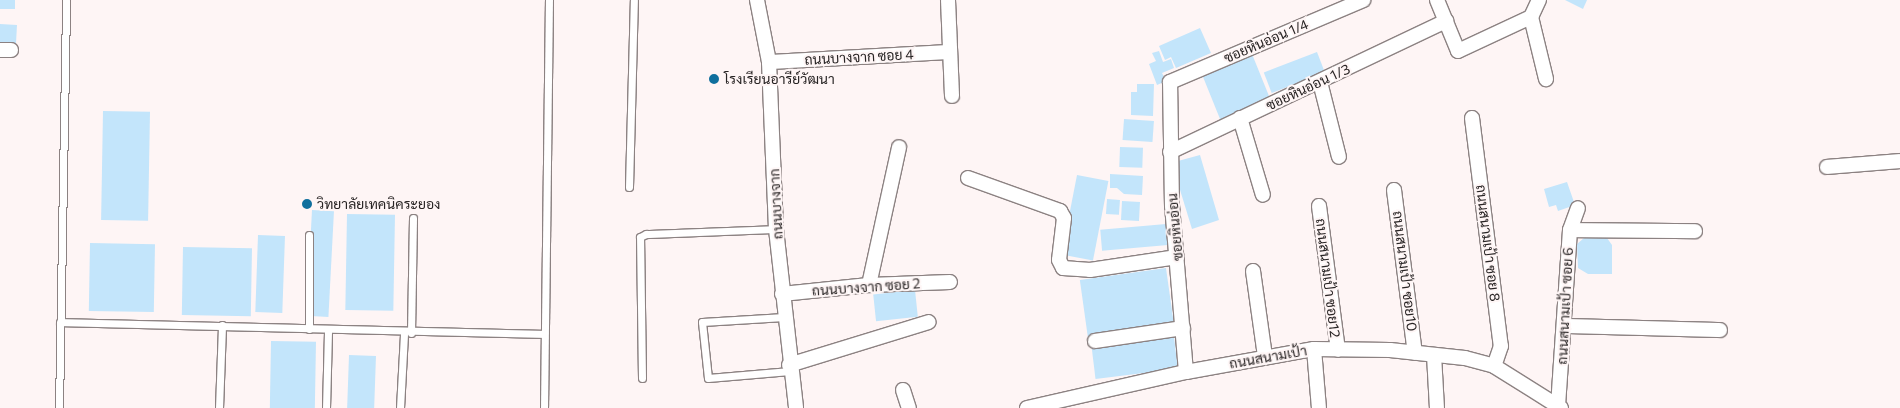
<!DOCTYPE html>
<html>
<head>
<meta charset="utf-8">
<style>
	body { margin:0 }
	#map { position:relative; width:1900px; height:408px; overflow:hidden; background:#fef5f5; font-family:Commissioner,Sarabun,sans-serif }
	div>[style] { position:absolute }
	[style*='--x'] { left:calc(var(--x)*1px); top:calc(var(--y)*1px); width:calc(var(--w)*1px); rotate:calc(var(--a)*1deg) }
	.building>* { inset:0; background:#c3e5fb; transform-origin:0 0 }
	.roads { filter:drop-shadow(1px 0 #8c8282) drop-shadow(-1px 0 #8c8282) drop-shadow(0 1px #8c8282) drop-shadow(0 -1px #8c8282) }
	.service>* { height:7px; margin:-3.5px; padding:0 3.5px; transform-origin:3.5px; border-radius:3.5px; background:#fff }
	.minor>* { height:14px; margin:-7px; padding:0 7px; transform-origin:7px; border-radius:7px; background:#fff }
	.dots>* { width:14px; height:14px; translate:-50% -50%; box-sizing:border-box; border:2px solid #fef5f5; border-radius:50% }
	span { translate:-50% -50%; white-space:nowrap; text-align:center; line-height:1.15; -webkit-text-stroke:4px #fef5f5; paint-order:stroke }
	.street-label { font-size:14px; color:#282424 }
	.poi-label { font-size:14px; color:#282424 }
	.left { translate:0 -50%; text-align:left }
</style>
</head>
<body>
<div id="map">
	<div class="building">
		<div style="left:0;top:0;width:15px;height:9px"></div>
		<div style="clip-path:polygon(1565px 0,1587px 0,1583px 9px)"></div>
		<div style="left:0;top:24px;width:17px;height:20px;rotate:3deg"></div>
		<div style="clip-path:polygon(1200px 28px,1211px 53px,1176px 68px,1171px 57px,1165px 60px,1159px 46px)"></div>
		<div style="clip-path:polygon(1159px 51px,1163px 62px,1171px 59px,1174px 68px,1162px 73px,1166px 81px,1157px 85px,1149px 64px,1156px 61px,1152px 53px)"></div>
		<div style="left:1317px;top:52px;width:22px;height:57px;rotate:69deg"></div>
		<div style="left:1252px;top:54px;width:50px;height:54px;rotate:68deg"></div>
		<div style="clip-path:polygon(1137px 84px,1154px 84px,1153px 116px,1131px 115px,1131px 92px,1137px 92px)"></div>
		<div style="left:103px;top:111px;width:47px;height:109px;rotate:1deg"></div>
		<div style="left:1124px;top:119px;width:30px;height:21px;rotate:4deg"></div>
		<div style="left:1120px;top:147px;width:23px;height:20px;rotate:2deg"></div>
		<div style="clip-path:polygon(1200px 155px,1219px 220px,1192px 229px,1173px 167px,1178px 161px)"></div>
		<div style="clip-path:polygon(1110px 174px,1143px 176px,1142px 195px,1124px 194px,1117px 188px,1110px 188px)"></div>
		<div style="left:1077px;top:175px;width:32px;height:81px;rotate:11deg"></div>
		<div style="clip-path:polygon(1567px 182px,1575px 205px,1558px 211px,1556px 205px,1549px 207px,1544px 189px)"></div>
		<div style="left:1107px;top:199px;width:13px;height:15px;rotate:4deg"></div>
		<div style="left:1122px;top:201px;width:18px;height:19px;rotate:3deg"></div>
		<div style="left:312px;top:210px;width:22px;height:106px;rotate:3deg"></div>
		<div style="left:347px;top:214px;width:48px;height:96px;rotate:1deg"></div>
		<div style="left:1166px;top:224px;width:21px;height:66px;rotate:85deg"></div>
		<div style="left:258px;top:235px;width:27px;height:77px;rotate:2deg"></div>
		<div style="clip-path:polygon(1584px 238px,1607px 238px,1612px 245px,1612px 274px,1588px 274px,1578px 268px,1577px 244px)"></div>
		<div style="left:90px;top:243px;width:65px;height:68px;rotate:1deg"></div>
		<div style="left:183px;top:247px;width:69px;height:68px;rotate:1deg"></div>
		<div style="left:1166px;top:268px;width:57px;height:87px;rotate:82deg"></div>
		<div style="left:915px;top:290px;width:27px;height:42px;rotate:84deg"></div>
		<div style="left:1174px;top:337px;width:32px;height:83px;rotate:83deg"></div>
		<div style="left:271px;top:341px;width:45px;height:67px;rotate:1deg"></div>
		<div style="left:349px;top:355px;width:27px;height:53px;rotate:2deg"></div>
	</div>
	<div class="roads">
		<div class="service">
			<div style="--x:629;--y:187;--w:187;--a:-88.5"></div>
			<div style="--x:784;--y:317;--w:82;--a:176.5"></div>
			<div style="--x:702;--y:322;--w:56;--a:83.9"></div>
			<div style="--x:708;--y:378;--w:82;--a:-4.9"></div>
			<div style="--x:60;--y:322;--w:483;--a:1.4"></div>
			<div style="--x:309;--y:329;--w:94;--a:-90"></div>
			<div style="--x:411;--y:333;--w:115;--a:-89"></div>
			<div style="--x:642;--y:378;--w:141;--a:-90.8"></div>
			<div style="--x:640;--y:237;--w:7;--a:-27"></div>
			<div style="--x:646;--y:234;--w:130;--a:-2.2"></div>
			<div style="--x:59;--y:408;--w:408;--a:-89"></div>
			<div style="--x:219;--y:408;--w:83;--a:-87.9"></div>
			<div style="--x:326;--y:408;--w:78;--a:-88.5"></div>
			<div style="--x:400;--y:408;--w:75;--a:-86.9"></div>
			<div style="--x:544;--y:408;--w:408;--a:-89.3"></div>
		</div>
		<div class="minor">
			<div style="--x:757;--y:0;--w:63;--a:79"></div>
			<div style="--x:769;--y:62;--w:167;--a:87.6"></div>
			<div style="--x:776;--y:229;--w:180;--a:83.6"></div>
			<div style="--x:948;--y:0;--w:96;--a:87.6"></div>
			<div style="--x:1437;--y:0;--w:55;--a:67.6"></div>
			<div style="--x:1458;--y:51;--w:81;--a:-25"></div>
			<div style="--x:1531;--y:17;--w:19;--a:-65"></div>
			<div style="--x:1531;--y:17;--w:64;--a:76.4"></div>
			<div style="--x:0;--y:50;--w:11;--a:0"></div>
			<div style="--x:769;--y:62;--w:181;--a:-3.2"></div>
			<div style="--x:1320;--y:82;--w:77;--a:75.8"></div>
			<div style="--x:1240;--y:118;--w:80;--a:73.4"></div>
			<div style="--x:1472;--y:118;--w:230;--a:82.8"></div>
			<div style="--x:1501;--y:346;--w:21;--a:109"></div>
			<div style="--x:1170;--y:152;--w:306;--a:-25.4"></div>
			<div style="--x:1827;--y:167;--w:73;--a:-4.7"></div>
			<div style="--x:968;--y:178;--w:98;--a:19.7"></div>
			<div style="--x:1060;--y:211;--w:8;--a:60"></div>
			<div style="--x:1064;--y:218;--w:42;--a:96.8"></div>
			<div style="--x:1059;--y:260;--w:9;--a:63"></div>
			<div style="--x:1063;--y:268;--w:27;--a:4"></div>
			<div style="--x:1090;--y:270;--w:88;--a:-8.5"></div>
			<div style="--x:1394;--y:190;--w:164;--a:82.7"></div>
			<div style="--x:1319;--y:206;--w:145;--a:82.5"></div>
			<div style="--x:1570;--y:230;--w:125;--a:0.5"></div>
			<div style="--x:1253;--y:271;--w:86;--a:82"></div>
			<div style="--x:869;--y:285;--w:141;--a:-77.7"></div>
			<div style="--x:782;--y:294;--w:87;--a:-5.9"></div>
			<div style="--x:869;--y:285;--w:81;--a:-2.1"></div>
			<div style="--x:1565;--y:326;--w:155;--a:1.5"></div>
			<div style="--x:1095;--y:341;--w:89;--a:-8.4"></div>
			<div style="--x:1314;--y:349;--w:59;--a:85.2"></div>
			<div style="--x:1434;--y:355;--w:53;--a:86.8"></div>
			<div style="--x:789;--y:365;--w:146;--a:-17.1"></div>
			<div style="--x:1186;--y:372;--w:167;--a:-94.8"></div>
			<div style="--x:1172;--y:206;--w:124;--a:-90.9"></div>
			<div style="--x:1170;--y:82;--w:210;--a:-23"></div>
			<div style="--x:903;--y:390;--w:19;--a:72"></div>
			<div style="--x:1558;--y:406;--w:176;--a:-86.1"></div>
			<div style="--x:1570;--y:230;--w:23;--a:-70"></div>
			<div style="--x:1027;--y:408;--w:163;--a:-12.8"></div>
			<div style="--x:1186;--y:372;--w:130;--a:-10.2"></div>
			<div style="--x:1314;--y:349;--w:76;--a:0.8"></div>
			<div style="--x:1390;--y:350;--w:75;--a:6.1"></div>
			<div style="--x:1465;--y:358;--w:30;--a:15"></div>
			<div style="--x:1494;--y:366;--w:79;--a:32.1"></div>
		</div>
	</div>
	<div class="dots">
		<div style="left:714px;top:79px;background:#0f6f9d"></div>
		<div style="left:307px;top:204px;background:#0f6f9d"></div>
	</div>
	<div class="street-label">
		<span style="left:1266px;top:41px;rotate:-23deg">ซอยหินอ่อน 1/4</span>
		<span style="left:859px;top:57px;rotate:-3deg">ถนนบางจาก ซอย 4</span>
		<span style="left:1308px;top:87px;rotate:-25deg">ซอยหินอ่อน 1/3</span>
		<span style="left:776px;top:204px;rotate:-93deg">ถนนบางจาก</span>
		<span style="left:1175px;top:227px;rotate:-95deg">ซอยหินอ่อน</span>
		<span style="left:1488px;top:243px;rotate:83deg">ถนนสนามเป้า ซอย 8</span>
		<span style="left:1405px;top:271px;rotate:83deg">ถนนสนามเป้า ซอย10</span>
		<span style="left:1328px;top:278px;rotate:83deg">ถนนสนามเป้า ซอย12</span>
		<span style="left:866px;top:287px;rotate:-4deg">ถนนบางจาก ซอย 2</span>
		<span style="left:1565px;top:306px;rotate:-87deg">ถนนสนามเป้า ซอย 6</span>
		<span style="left:1268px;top:357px;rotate:-10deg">ถนนสนามเป้า</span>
	</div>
	<div class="poi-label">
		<span class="left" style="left:724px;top:79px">โรงเรียนอารีย์วัฒนา</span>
		<span class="left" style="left:317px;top:204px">วิทยาลัยเทคนิคระยอง</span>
	</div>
</div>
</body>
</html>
